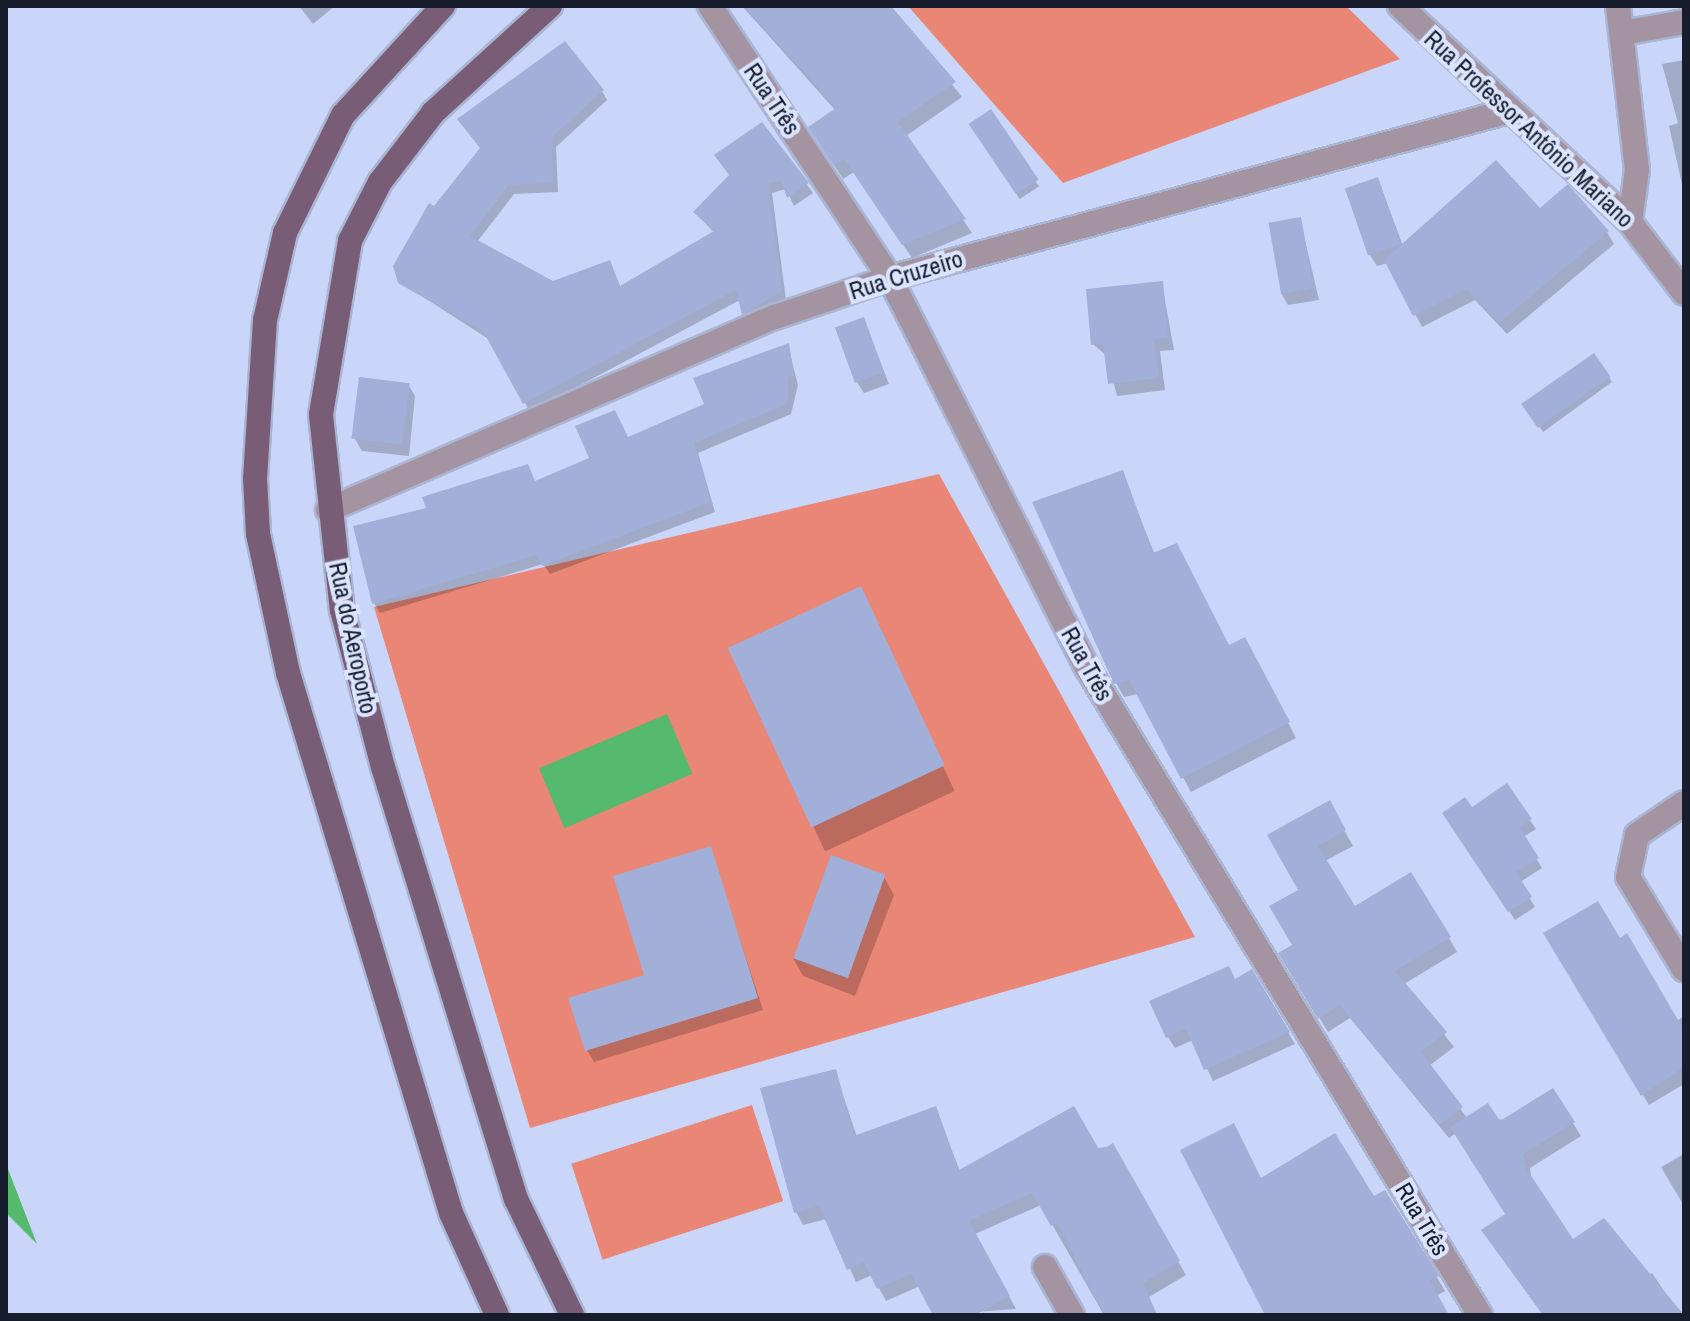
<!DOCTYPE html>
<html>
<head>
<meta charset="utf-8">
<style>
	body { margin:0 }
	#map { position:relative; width:1690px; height:1321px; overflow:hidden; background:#cad6f9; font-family:"Archivo Narrow",sans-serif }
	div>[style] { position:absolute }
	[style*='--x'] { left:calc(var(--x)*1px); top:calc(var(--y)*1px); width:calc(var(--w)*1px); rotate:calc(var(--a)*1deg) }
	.green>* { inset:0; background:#ea8676; transform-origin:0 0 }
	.water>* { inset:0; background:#55b96e; transform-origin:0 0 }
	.shadow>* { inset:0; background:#0003; transform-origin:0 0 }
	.building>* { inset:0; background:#a1afd9; transform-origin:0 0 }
	.roads { filter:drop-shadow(2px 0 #aab5d4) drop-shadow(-2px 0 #aab5d4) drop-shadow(0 2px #aab5d4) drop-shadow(0 -2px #aab5d4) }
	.minor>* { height:24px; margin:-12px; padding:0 12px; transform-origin:12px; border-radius:12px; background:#a494a2 }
	.major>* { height:24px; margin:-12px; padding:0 12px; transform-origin:12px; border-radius:12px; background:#795c76 }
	span { translate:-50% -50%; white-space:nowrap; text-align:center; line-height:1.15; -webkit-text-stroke:8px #dae4fe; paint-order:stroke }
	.street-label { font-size:24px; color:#171d2c }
	.frame { position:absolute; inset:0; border:8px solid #171d2c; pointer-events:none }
</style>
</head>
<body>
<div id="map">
	<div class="green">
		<div style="clip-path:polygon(908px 6px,1346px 6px,1400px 59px,1063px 183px)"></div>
		<div style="clip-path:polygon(939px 474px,1195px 937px,530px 1128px,374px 607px)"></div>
		<div style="left:752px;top:1105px;width:101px;height:190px;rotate:72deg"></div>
	</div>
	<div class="water">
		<div style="left:667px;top:714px;width:65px;height:139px;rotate:67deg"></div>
		<div style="clip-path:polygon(6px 1164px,37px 1244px,6px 1213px)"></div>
	</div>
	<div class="shadow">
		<div style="clip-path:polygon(299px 6px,335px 6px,313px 24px)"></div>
		<div style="clip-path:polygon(742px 6px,888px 6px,962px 97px,906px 136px,972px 233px,912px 258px,854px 172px,843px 179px,819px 142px,836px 111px)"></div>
		<div style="clip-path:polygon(1684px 60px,1684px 193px,1669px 126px,1678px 123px,1662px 64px)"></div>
		<div style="clip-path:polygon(602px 91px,607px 100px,556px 147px,558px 192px,514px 194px,477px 242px,553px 283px,609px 262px,621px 288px,714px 233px,696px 212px,731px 176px,761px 124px,813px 193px,794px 206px,786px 189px,772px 193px,786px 300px,749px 323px,740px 300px,530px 412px,490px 340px,400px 282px,435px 209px)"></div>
		<div style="left:990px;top:111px;width:90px;height:23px;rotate:57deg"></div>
		<div style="clip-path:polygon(1378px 179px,1403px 246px,1540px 211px,1607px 232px,1614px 244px,1507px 334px,1475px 300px,1422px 327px,1388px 263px,1377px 266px,1370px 255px)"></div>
		<div style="clip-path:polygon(1300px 219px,1319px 300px,1288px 305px,1281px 293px)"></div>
		<div style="clip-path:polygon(1162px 284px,1174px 350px,1160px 351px,1165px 390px,1117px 396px,1107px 356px,1093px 344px)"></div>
		<div style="clip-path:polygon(863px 319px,889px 384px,864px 393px,857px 382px)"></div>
		<div style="clip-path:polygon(788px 346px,798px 385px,791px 414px,698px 453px,715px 512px,550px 574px,543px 564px,380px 613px,374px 603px,536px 483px,707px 405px)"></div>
		<div style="clip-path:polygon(1609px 377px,1612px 382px,1543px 432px,1528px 410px)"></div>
		<div style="clip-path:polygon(408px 384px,415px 396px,409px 456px,362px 451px,355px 439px)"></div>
		<div style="clip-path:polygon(1122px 473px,1155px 555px,1229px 647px,1252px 654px,1296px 738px,1191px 792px,1138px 694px,1124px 697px,1116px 683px)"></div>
		<div style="left:860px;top:588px;width:224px;height:143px;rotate:65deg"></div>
		<div style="clip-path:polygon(1507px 786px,1536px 829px,1523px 837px,1542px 868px,1520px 882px,1535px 907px,1515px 920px,1450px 822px)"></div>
		<div style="clip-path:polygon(1329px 803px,1353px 846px,1325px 861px,1354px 909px,1449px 938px,1457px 952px,1404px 984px,1454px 1047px,1429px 1066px,1467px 1118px,1573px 1123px,1581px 1136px,1530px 1168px,1532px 1181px,1572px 1242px,1644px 1279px,1652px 1273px,1680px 1315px,1543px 1315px,1492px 1244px,1507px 1215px,1456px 1133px,1449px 1138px,1350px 1018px,1328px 1032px,1281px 954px,1295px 945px,1300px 890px)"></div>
		<div style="clip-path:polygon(710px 848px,763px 1010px,594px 1062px,587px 1050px,646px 976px)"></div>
		<div style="clip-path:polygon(884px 877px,894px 895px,855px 996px,803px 976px,793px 958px)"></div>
		<div style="clip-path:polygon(1546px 933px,1619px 940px,1677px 1021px,1684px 1016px,1684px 1084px,1649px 1105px)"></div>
		<div style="clip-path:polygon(1252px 972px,1295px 1044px,1213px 1081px,1193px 1040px,1175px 1048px,1168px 1037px)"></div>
		<div style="clip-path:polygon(835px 1071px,857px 1137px,935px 1109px,960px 1171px,1112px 1146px,1186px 1275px,1149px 1297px,1157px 1315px,1104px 1315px,1041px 1205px,975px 1234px,1016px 1309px,936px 1315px,920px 1286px,886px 1301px,872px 1275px,856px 1282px,827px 1219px,803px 1225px,796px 1212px)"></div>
		<div style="clip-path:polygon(1684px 1154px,1684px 1206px,1661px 1167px)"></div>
		<div style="clip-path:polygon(1261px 1180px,1374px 1199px,1405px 1224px,1445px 1291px,1436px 1296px,1447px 1315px,1267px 1315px)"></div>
	</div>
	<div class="building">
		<div style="clip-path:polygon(744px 6px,891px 6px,956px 82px,898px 122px,966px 219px,902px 245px,844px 159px,834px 166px,808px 127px,836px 108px)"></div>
		<div style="clip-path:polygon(565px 41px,604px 90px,552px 137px,553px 183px,509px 185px,470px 236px,553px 281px,610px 260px,620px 286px,714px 231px,693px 212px,729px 175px,714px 155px,762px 122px,809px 183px,787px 198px,781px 181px,768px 184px,782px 291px,742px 315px,736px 290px,523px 404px,483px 331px,398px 283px,393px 266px,429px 203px,434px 206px,480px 148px,457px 119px)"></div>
		<div style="left:991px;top:109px;width:85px;height:27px;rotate:56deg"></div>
		<div style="clip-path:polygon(1496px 160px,1540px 208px,1568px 184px,1609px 231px,1499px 323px,1467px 289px,1413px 316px,1384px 260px)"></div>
		<div style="left:1378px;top:177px;width:71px;height:35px;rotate:71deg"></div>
		<div style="left:1301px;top:217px;width:72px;height:33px;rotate:80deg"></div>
		<div style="clip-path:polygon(1163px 281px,1168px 338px,1154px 339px,1159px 378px,1108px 384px,1103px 344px,1091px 345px,1086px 289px)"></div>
		<div style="left:864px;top:317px;width:59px;height:31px;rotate:70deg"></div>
		<div style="clip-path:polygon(789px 343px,794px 376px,788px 377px,787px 404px,694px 443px,711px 502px,542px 566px,537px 555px,372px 604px,353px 526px,426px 508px,422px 497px,528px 464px,535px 481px,589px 458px,575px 426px,615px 410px,628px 437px,704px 404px,693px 378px)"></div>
		<div style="left:1594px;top:353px;width:29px;height:89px;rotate:55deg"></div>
		<div style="left:359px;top:377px;width:51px;height:62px;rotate:7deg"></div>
		<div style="clip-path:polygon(1123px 470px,1153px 553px,1177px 543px,1229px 645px,1245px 637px,1290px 722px,1181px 779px,1129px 680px,1114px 684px,1032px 502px)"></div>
		<div style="left:861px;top:586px;width:198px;height:147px;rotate:65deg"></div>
		<div style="clip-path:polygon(1507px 783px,1532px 819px,1520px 828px,1539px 858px,1516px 872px,1532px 897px,1508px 912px,1442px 813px,1465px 797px,1472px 807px)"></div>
		<div style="clip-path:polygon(1330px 800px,1346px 830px,1318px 846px,1355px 906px,1411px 872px,1451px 937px,1395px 971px,1447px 1032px,1421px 1052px,1463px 1107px,1439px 1125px,1340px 1005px,1318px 1019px,1278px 953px,1292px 945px,1269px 906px,1298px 890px,1267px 835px)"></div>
		<div style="clip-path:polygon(711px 846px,758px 998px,585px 1051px,568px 998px,644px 975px,613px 876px)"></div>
		<div style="left:831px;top:855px;width:58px;height:110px;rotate:20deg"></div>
		<div style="clip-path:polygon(1598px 901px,1620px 938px,1627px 933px,1684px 1030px,1684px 1067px,1641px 1096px,1543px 933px)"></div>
		<div style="clip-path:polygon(1229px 966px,1235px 979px,1252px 969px,1290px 1032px,1204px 1070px,1186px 1029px,1166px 1038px,1149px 1001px)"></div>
		<div style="clip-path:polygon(836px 1069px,854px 1136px,936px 1106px,959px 1170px,1074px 1106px,1100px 1151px,1113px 1143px,1180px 1261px,1143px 1283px,1157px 1315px,1104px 1315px,1057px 1223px,1051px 1226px,1032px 1193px,969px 1221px,1010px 1296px,975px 1315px,933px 1315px,911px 1274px,877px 1289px,864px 1262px,847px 1270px,819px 1206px,794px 1213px,760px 1088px)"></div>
		<div style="clip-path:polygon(1553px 1088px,1575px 1122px,1523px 1154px,1526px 1168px,1573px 1239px,1604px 1218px,1684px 1315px,1543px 1315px,1481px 1230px,1505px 1214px,1450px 1127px,1488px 1103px,1500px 1121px)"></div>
		<div style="clip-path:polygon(1234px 1123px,1261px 1178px,1335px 1133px,1374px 1196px,1385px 1190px,1406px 1223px,1439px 1276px,1430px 1281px,1449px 1315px,1265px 1315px,1180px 1150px)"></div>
	</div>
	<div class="roads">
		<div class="minor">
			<div style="--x:710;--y:6;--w:326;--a:56.5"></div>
			<div style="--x:890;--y:278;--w:435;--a:63.2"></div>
			<div style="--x:1086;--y:666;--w:759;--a:58.74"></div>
			<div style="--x:1400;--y:6;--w:316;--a:43.2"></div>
			<div style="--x:1630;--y:222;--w:89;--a:52.7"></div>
			<div style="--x:1618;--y:6;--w:165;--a:83.4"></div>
			<div style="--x:1637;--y:170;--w:52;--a:97.7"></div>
			<div style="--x:1623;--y:33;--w:62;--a:-10.2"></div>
			<div style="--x:328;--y:510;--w:487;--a:-23.4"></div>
			<div style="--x:775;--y:317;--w:121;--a:-18.7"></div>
			<div style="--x:890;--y:278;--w:641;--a:-15.1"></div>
			<div style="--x:1684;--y:803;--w:57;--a:145.8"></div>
			<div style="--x:1637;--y:835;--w:43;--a:102.1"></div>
			<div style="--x:1628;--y:877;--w:108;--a:58.7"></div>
			<div style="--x:1045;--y:1267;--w:55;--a:60.6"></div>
		</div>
		<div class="major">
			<div style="--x:443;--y:6;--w:148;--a:132.5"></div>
			<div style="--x:343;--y:115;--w:131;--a:116.2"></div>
			<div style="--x:285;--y:233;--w:89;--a:102.9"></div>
			<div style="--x:265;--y:320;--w:158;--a:93.6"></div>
			<div style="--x:255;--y:478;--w:56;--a:86.9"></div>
			<div style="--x:258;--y:534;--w:142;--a:77.8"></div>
			<div style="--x:288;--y:673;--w:564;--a:73.2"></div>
			<div style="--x:451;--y:1213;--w:112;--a:65.7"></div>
			<div style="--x:550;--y:6;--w:159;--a:137.6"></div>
			<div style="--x:433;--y:113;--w:87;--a:127.5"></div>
			<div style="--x:380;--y:182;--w:66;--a:117"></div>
			<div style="--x:350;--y:241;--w:176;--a:99.5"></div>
			<div style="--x:321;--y:415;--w:196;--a:83.9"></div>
			<div style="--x:342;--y:610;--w:162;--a:75.4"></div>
			<div style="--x:383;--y:767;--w:452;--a:72.9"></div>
			<div style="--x:516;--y:1199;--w:129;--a:64.2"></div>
		</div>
	</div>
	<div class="street-label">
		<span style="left:772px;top:99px;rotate:56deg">Rua Três</span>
		<span style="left:1529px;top:129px;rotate:43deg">Rua Professor Antônio Mariano</span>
		<span style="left:906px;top:275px;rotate:-17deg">Rua Cruzeiro</span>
		<span style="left:353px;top:638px;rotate:78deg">Rua do Aeroporto</span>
		<span style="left:1087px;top:664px;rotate:61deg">Rua Três</span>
		<span style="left:1422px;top:1219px;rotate:59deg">Rua Três</span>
	</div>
	<div class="frame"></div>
</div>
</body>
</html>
